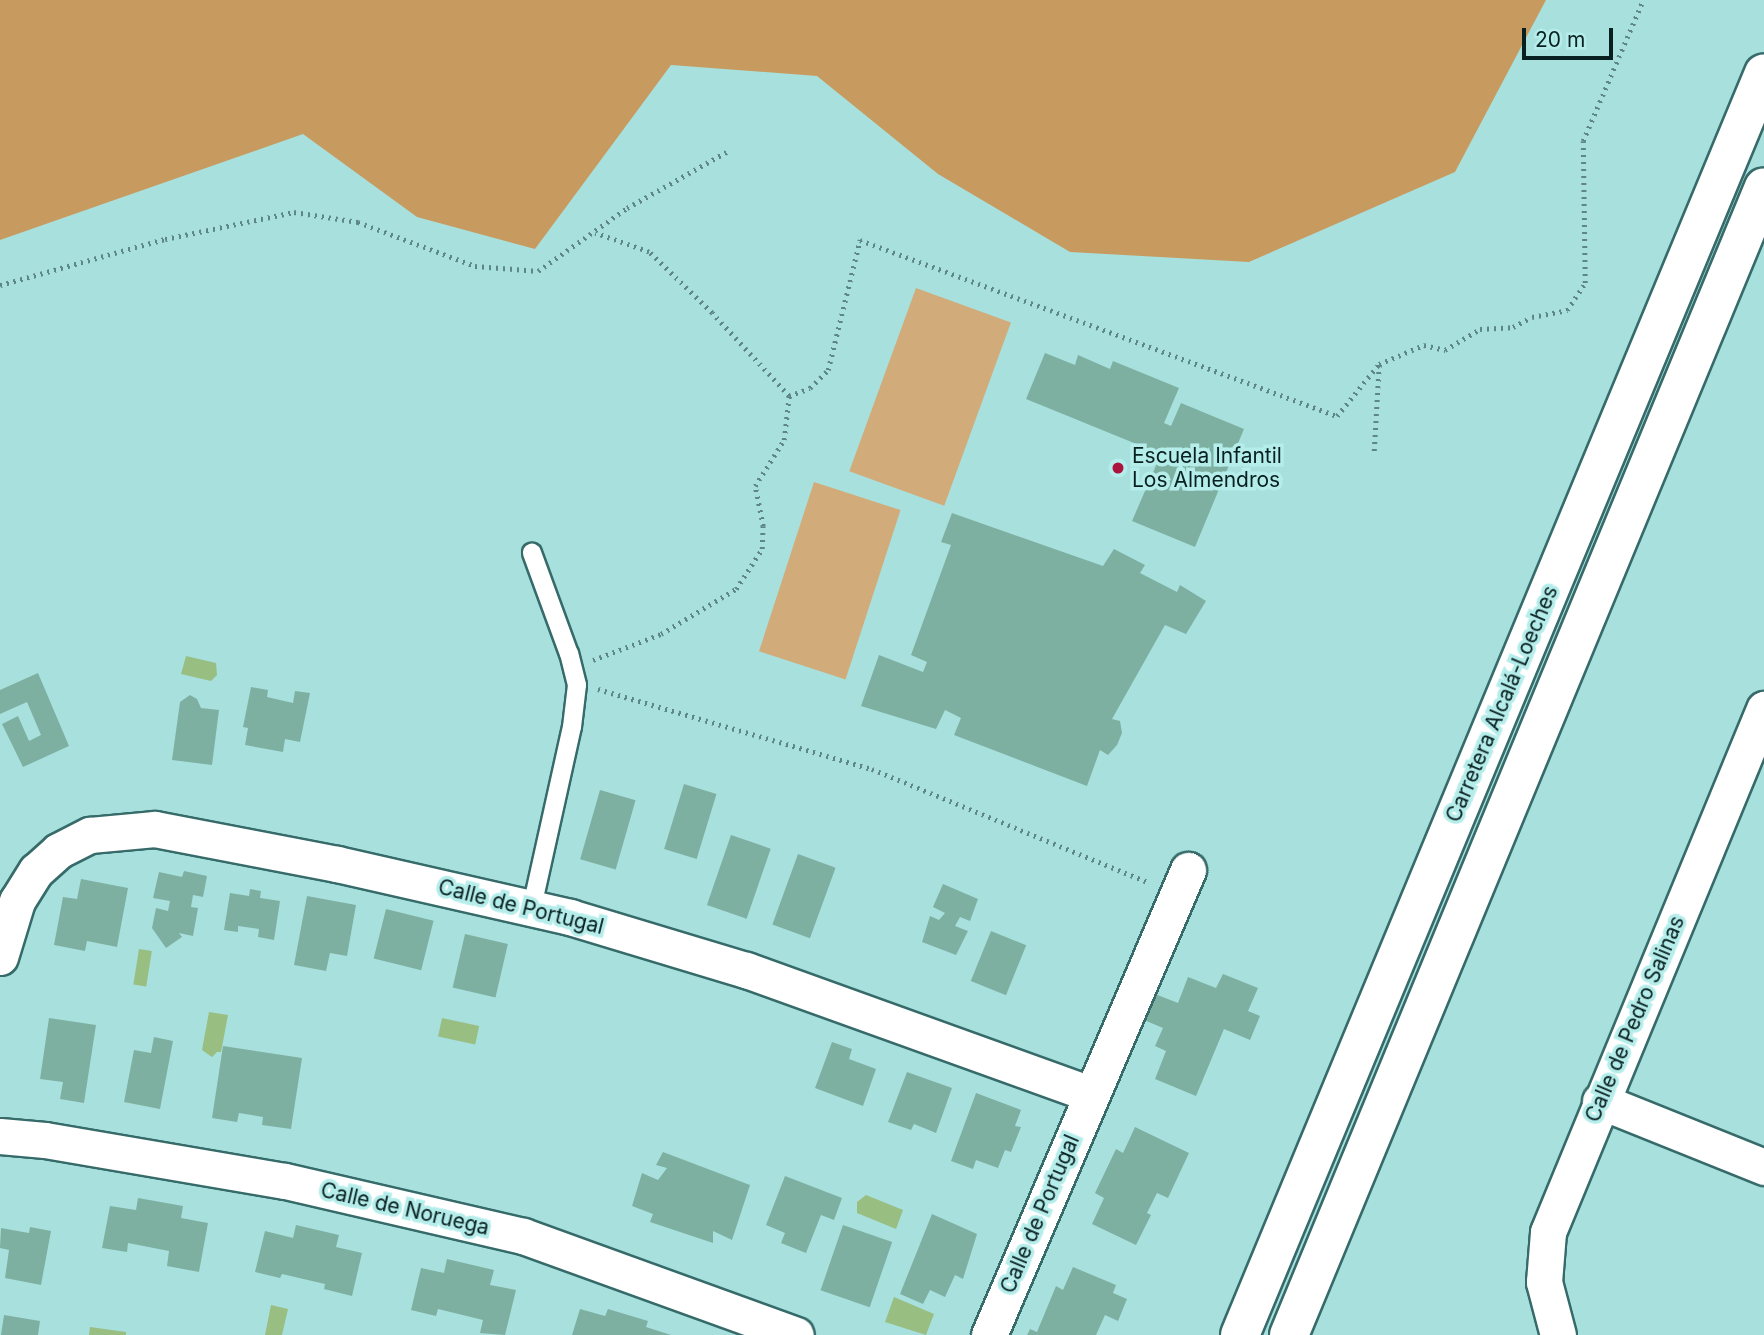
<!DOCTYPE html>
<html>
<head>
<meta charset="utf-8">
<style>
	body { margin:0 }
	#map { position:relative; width:1764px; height:1335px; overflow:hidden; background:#a8e0de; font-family:Inter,sans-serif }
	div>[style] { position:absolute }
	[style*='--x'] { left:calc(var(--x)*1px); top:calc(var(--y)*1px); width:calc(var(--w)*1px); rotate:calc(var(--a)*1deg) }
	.green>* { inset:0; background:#d1ab79; transform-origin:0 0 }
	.forest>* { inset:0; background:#c79b60 }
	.water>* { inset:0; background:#98be81; transform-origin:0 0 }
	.building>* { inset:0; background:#7eb0a1; transform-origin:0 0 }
	.path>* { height:4.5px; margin-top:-2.25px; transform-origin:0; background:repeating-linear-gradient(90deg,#5e8685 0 2px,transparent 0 7px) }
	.roads { filter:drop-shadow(2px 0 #366b6a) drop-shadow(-2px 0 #366b6a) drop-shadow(0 2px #366b6a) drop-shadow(0 -2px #366b6a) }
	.lane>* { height:18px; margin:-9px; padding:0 9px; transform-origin:9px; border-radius:9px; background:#fff }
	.street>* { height:35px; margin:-17.5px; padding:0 17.5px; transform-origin:17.5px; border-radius:17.5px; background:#fff }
	.secondary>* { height:38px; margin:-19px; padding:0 19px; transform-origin:19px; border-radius:19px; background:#fff }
	.dots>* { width:19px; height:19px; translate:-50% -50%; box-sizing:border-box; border:4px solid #b5edeb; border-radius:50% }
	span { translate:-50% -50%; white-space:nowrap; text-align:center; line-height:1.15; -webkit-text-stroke:7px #b5edeb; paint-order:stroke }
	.poi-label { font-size:21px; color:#092020 }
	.left { translate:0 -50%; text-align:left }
	.street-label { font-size:21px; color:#092020 }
	.scale { position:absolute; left:1522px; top:28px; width:91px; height:32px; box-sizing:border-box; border:4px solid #092020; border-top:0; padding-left:9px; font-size:21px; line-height:24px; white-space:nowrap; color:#092020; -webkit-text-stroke:5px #b5edeb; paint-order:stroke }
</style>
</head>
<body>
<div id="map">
	<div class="green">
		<div style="left:916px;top:288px;width:101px;height:195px;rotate:20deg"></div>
		<div style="left:814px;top:482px;width:91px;height:178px;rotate:18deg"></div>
	</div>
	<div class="forest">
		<div style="clip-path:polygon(0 0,1546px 0,1455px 172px,1249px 262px,1070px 252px,938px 174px,817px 76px,671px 65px,535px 249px,417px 217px,303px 134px,0 240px)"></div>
	</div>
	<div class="water">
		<div style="clip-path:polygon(186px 656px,216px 663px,217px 675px,211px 681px,181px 674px)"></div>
		<div style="left:139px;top:949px;width:13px;height:36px;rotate:9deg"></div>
		<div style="clip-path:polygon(209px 1012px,228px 1015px,221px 1052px,217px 1052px,212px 1057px,202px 1050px)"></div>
		<div style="left:442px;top:1018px;width:38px;height:19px;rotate:12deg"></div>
		<div style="clip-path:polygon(866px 1195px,903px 1210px,896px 1229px,857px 1213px,857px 1202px)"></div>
		<div style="clip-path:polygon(894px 1297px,934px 1314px,926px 1335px,885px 1322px)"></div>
		<div style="clip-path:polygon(271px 1305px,288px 1309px,282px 1335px,265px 1335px)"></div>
		<div style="clip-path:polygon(90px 1327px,126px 1332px,126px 1335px,89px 1335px)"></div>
	</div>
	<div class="building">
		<div style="clip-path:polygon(1045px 353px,1075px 365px,1078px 355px,1110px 369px,1113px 361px,1179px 388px,1164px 423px,1171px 426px,1181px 403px,1244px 429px,1195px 547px,1132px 521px,1161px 454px,1026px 399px)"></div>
		<div style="clip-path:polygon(952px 513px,1103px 566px,1114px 549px,1145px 565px,1140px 573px,1177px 592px,1180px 585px,1206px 601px,1186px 634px,1165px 625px,1112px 719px,1120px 721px,1122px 733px,1117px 745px,1108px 755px,1100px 750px,1087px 786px,954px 735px,961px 718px,945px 710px,936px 729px,861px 706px,879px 655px,923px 672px,927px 662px,911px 655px,951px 545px,941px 542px)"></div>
		<div style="clip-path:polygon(38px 673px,69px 746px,23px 767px,2px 724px,18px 716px,29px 741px,41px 735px,27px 702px,0 714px,0 690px)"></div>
		<div style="clip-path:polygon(251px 687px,268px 690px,267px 697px,293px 703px,295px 691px,310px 693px,300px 742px,285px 739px,283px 752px,245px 745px,248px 728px,243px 727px)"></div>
		<div style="clip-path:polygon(190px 695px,197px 699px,201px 708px,219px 710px,212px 765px,172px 760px,180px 702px)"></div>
		<div style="left:684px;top:784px;width:34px;height:68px;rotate:17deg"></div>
		<div style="left:600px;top:790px;width:37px;height:72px;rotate:16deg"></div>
		<div style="left:731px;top:835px;width:42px;height:74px;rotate:19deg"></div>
		<div style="left:798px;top:854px;width:40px;height:75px;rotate:20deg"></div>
		<div style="clip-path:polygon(184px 871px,207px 876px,203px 897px,193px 895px,191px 907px,198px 908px,193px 936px,179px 933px,182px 937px,166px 948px,152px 928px,156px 908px,168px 911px,170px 901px,153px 898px,159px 872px,182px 877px)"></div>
		<div style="clip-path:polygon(81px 879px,128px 888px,117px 947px,87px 941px,85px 951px,54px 945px,63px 897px,77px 899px)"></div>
		<div style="clip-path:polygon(943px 884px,978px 899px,970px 921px,960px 917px,955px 926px,968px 931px,956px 955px,922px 942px,930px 916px,939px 920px,945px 913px,933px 907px)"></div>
		<div style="clip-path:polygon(250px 889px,261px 891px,260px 898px,280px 901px,274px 940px,258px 937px,259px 929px,238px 926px,238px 932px,224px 930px,230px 893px,249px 896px)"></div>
		<div style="clip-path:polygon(307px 896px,356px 905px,347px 956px,330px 953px,326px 971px,294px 965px)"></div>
		<div style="left:386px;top:909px;width:49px;height:51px;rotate:14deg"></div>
		<div style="left:991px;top:931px;width:38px;height:54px;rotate:22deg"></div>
		<div style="left:465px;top:934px;width:44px;height:55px;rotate:13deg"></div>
		<div style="clip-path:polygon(1223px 974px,1258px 988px,1248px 1011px,1260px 1016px,1250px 1040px,1224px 1029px,1196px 1096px,1155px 1079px,1166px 1051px,1155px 1046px,1163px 1028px,1144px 1020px,1155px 994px,1178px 1003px,1188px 977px,1216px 988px)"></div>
		<div style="clip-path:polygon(49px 1018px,96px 1025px,84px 1103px,60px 1099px,63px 1082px,40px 1079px)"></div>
		<div style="clip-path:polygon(154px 1037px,173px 1041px,160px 1109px,124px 1102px,134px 1050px,151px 1053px)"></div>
		<div style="clip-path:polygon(832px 1042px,852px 1049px,849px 1059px,876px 1069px,863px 1106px,815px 1088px)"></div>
		<div style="clip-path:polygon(223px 1046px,302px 1058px,291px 1129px,262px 1125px,263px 1117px,239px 1113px,237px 1122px,212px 1118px)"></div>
		<div style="clip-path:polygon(907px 1072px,952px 1088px,936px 1133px,914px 1124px,911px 1130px,888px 1122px)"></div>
		<div style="clip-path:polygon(976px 1093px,1021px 1110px,1015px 1126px,1021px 1127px,1011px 1152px,1005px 1150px,998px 1168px,976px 1160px,973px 1169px,951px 1161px)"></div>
		<div style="clip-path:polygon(1135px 1127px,1189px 1153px,1168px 1198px,1157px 1193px,1147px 1213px,1151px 1215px,1136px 1245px,1092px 1224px,1104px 1198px,1095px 1193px,1116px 1149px,1123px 1153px)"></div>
		<div style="clip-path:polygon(663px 1152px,750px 1185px,732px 1240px,713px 1231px,713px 1243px,650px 1222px,653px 1214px,632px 1206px,642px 1173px,658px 1180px,667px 1168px,656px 1165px)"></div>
		<div style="clip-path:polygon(785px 1176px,842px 1198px,834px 1220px,821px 1215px,806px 1253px,781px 1243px,785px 1233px,766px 1225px)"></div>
		<div style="clip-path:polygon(138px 1198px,183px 1206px,181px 1218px,208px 1223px,199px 1272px,167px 1266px,169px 1251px,128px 1243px,127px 1252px,102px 1248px,110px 1206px,136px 1210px)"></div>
		<div style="clip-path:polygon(932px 1214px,977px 1234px,963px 1279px,955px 1275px,945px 1297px,930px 1290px,923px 1304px,900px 1294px)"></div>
		<div style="clip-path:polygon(296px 1225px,339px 1235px,336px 1247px,362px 1253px,352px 1296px,324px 1289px,325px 1284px,282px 1274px,280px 1278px,255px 1272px,265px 1231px,293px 1238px)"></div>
		<div style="left:843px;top:1225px;width:52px;height:69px;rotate:19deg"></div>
		<div style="clip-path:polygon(30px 1227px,51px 1231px,41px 1285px,5px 1278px,9px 1250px,0 1248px,1px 1228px,29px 1233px)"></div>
		<div style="clip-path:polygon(447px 1259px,494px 1270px,490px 1285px,516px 1290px,505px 1335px,480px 1333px,483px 1320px,438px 1309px,436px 1316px,411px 1310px,421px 1268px,444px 1273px)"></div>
		<div style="clip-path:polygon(1073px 1267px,1116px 1285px,1113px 1293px,1127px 1299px,1118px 1321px,1105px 1315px,1096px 1335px,1027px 1335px,1030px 1329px,1037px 1332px,1056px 1286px,1063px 1290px)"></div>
		<div style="clip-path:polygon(580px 1309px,605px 1316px,608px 1309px,648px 1321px,646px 1327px,671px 1335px,572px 1335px)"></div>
		<div style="clip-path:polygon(4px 1315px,40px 1321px,38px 1335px,1px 1335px)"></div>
	</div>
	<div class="path">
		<div style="--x:0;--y:285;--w:171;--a:-15.6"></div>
		<div style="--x:165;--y:239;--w:132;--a:-11.8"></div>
		<div style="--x:294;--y:212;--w:65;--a:8.9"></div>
		<div style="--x:358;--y:222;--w:125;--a:20.6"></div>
		<div style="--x:475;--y:266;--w:63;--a:4.5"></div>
		<div style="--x:538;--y:271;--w:109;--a:-35.3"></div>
		<div style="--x:627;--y:208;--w:116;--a:-29.4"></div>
		<div style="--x:789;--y:396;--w:22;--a:-21"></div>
		<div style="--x:810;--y:388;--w:25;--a:-45"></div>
		<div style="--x:828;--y:370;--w:134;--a:-76.2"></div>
		<div style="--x:860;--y:240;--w:508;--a:20.25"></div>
		<div style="--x:1337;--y:416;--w:67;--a:-51.1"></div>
		<div style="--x:1374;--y:451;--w:87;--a:-86.7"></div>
		<div style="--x:1379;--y:364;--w:49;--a:-22.9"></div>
		<div style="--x:1424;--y:345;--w:22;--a:13"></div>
		<div style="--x:1445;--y:350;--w:41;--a:-31"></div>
		<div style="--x:1480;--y:329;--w:33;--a:-3"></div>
		<div style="--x:1513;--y:327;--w:21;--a:-28"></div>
		<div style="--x:1532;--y:317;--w:36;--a:-11"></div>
		<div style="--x:1567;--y:310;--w:32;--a:-56"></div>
		<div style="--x:1585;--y:283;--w:142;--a:-90.8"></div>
		<div style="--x:1583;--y:141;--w:153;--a:-66.9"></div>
		<div style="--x:593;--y:660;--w:73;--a:-20.9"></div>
		<div style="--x:661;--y:634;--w:87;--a:-31"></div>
		<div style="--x:736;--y:589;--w:48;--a:-57"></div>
		<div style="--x:762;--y:549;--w:23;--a:-88"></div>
		<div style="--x:763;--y:526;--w:41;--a:-101.3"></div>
		<div style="--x:755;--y:486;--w:54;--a:-57.8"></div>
		<div style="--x:784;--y:440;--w:44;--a:-83.5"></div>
		<div style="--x:789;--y:396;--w:113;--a:-132.9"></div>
		<div style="--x:712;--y:313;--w:88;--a:-135.9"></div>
		<div style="--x:649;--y:252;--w:57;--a:-160.6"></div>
		<div style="--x:598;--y:689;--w:285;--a:16.3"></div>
		<div style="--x:872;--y:769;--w:297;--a:22.3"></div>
	</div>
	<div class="roads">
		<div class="lane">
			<div style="--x:532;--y:907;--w:184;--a:-77.5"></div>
			<div style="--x:572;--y:727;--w:42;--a:-83.2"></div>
			<div style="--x:577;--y:685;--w:32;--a:-104"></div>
			<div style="--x:569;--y:654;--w:108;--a:-110.1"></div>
		</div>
		<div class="street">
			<div style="--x:0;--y:957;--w:59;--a:-73.1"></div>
			<div style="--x:17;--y:901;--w:36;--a:-58"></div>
			<div style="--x:36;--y:871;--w:30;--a:-42"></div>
			<div style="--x:58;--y:851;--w:36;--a:-27"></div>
			<div style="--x:90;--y:835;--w:65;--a:-5.3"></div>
			<div style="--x:155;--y:829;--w:185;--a:10.9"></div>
			<div style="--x:337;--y:864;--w:239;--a:12.8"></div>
			<div style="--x:570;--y:917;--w:184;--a:16.8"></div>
			<div style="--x:746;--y:970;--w:366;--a:19.8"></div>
			<div style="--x:1600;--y:1101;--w:177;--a:21.9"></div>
			<div style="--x:0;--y:1136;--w:45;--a:5.1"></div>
			<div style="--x:45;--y:1140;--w:243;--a:9.7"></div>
			<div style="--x:285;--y:1181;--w:244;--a:13"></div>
			<div style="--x:523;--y:1236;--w:290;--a:19.9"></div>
			<div style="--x:989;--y:1335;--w:506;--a:-66.83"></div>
			<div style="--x:1558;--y:1335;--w:55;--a:-104.8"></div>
			<div style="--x:1544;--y:1282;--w:50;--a:-85.4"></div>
			<div style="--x:1548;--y:1232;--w:566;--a:-67.56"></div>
		</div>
		<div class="secondary">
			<div style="--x:1240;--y:1335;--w:1366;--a:-67.45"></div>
			<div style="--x:1289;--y:1335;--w:1242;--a:-67.52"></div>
		</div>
	</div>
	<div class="dots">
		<div style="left:1118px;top:468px;background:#aa143d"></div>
	</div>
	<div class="poi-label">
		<span class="left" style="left:1132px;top:468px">Escuela Infantil<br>Los Almendros</span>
	</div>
	<div class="street-label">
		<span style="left:1502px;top:704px;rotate:-67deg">Carretera Alcalá-Loeches</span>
		<span style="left:521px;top:907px;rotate:14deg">Calle de Portugal</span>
		<span style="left:1635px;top:1019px;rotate:-67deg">Calle de Pedro Salinas</span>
		<span style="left:405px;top:1209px;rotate:13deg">Calle de Noruega</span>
		<span style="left:1040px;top:1214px;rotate:-67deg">Calle de Portugal</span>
	</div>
	<div class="scale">20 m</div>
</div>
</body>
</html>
